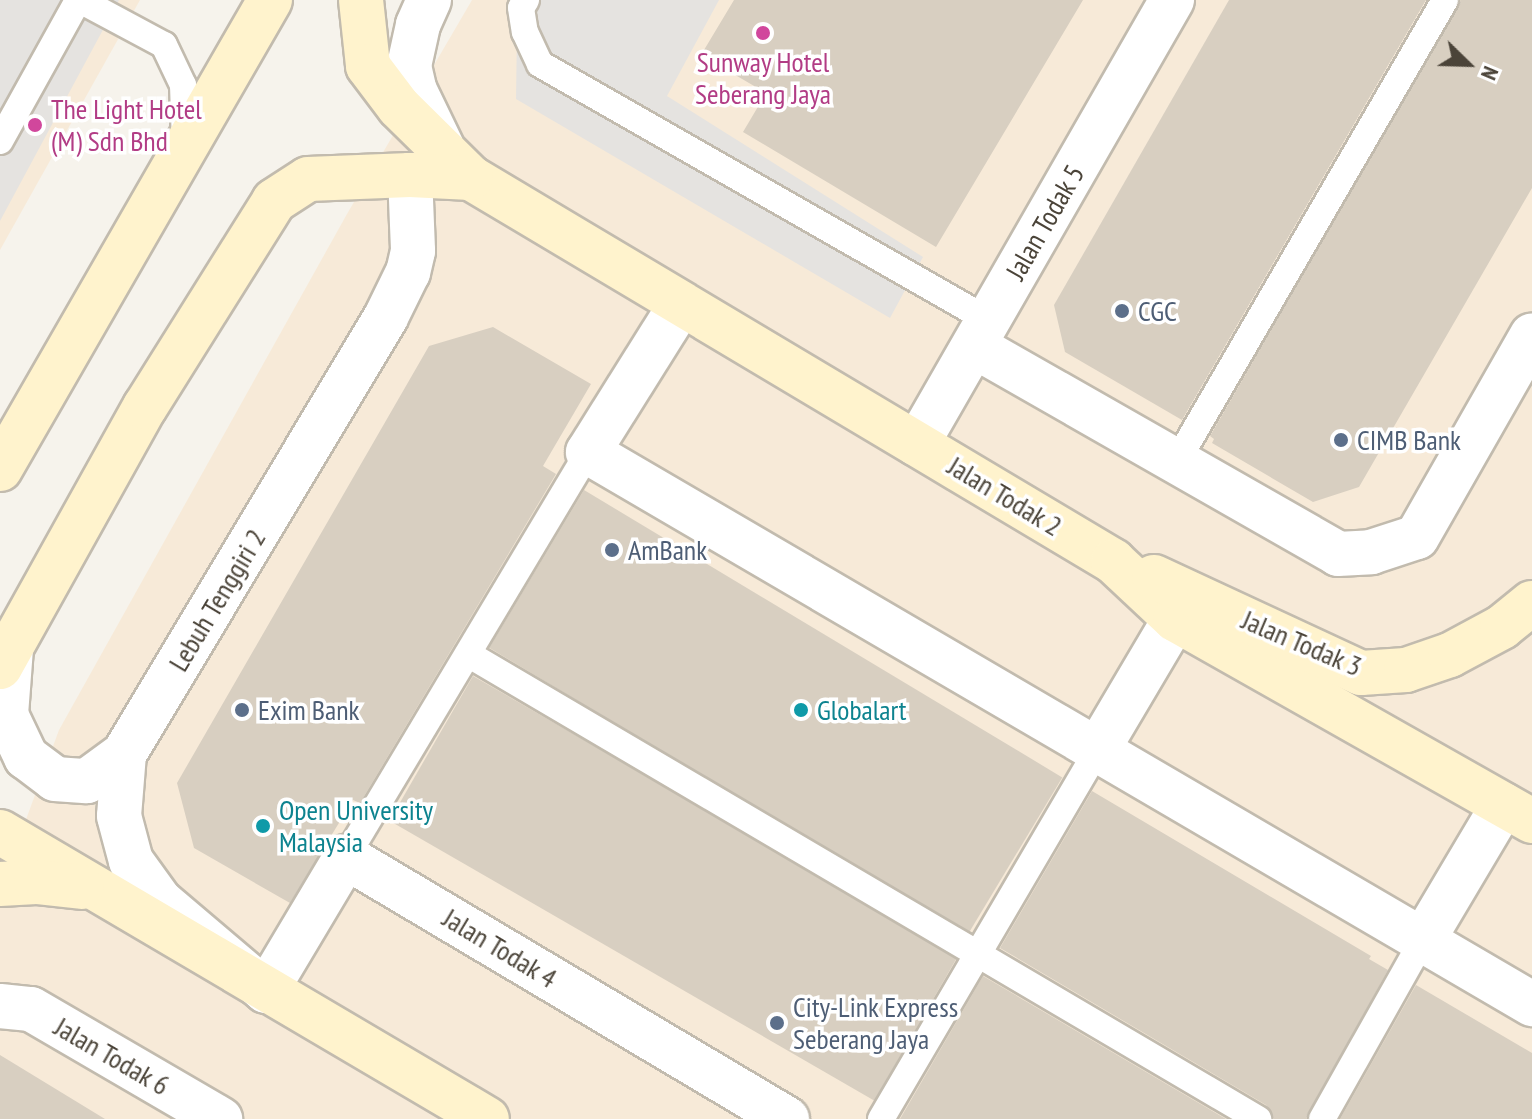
<!DOCTYPE html>
<html>
<head>
<meta charset="utf-8">
<style>
	body { margin:0 }
	#map { position:relative; width:1532px; height:1119px; overflow:hidden; background:#f6f3ec; font-family:"PT Sans Narrow",sans-serif }
	div>[style] { position:absolute }
	[style*='--x'] { left:calc(var(--x)*1px); top:calc(var(--y)*1px); width:calc(var(--w)*1px); rotate:calc(var(--a)*1deg) }
	.commercial>* { inset:0; background:#f7ead8 }
	.parking>* { inset:0; background:#e5e3e0 }
	.building>* { inset:0; background:#d8cfc1; transform-origin:0 0 }
	.roads { filter:drop-shadow(2px 0 #c2bbae) drop-shadow(-2px 0 #c2bbae) drop-shadow(0 2px #c2bbae) drop-shadow(0 -2px #c2bbae) }
	.lane>* { height:26px; margin:-13px; padding:0 13px; transform-origin:13px; border-radius:13px; background:#fff }
	.street>* { height:44px; margin:-22px; padding:0 22px; transform-origin:22px; border-radius:22px; background:#fff }
	.secondary>* { height:44px; margin:-22px; padding:0 22px; transform-origin:22px; border-radius:22px; background:#fff3cd }
	.dots>* { width:22px; height:22px; translate:-50% -50%; box-sizing:border-box; border:4px solid #fff; border-radius:50% }
	span { translate:-50% -50%; white-space:nowrap; text-align:center; line-height:1.15; -webkit-text-stroke:7px #fff; paint-order:stroke }
	.hotel-label { font-size:28px; color:#b23c85 }
	.left { translate:0 -50%; text-align:left }
	.street-label { font-size:28px; color:#4b4439 }
	.service-label { font-size:28px; color:#4e5e75 }
	.culture-label { font-size:28px; color:#0d838f }
	.north { position:absolute; left:1428px; top:24px; width:80px; height:80px; -webkit-text-stroke:6px #fff; paint-order:stroke; rotate:113deg; font-size:22px; font-weight:700; line-height:32px; text-align:center; color:#4b4439 }
	.north::after { content:''; display:block; margin:auto; width:28px; height:36px; background:#4b4439; clip-path:polygon(50% 0,100% 100%,50% 72%,0 100%) }
</style>
</head>
<body>
<div id="map">
	<div class="commercial">
		<div style="clip-path:polygon(0 0,140px 0,0 250px)"></div>
		<div style="clip-path:polygon(472px 0,1532px 0,1532px 1119px,0 1119px,0 890px,59px 730px,347px 214px)"></div>
	</div>
	<div class="parking">
		<div style="clip-path:polygon(0 0,119px 0,0 221px)"></div>
		<div style="clip-path:polygon(533px 0,719px 0,667px 96px,923px 257px,890px 318px,516px 99px,517px 29px)"></div>
	</div>
	<div class="building">
		<div style="clip-path:polygon(734px 0,1083px 0,936px 247px,743px 132px,766px 93px,701px 55px)"></div>
		<div style="clip-path:polygon(1229px 0,1426px 0,1182px 420px,1065px 352px,1054px 305px)"></div>
		<div style="clip-path:polygon(1461px 0,1532px 0,1532px 188px,1359px 487px,1313px 502px,1212px 443px,1214px 439px,1210px 436px)"></div>
		<div style="clip-path:polygon(493px 327px,591px 384px,543px 466px,556px 474px,360px 803px,353px 800px,290px 903px,194px 848px,177px 783px,429px 346px)"></div>
		<div style="left:584px;top:490px;width:558px;height:184px;rotate:31deg"></div>
		<div style="left:473px;top:676px;width:560px;height:167px;rotate:30deg"></div>
		<div style="clip-path:polygon(1092px 791px,1371px 956px,1369px 959px,1388px 970px,1306px 1119px,1274px 1119px,1266px 1105px,1000px 948px)"></div>
		<div style="clip-path:polygon(983px 976px,1226px 1119px,900px 1119px)"></div>
		<div style="clip-path:polygon(1416px 985px,1532px 1053px,1532px 1119px,1340px 1119px)"></div>
		<div style="clip-path:polygon(0 1055px,105px 1119px,0 1119px)"></div>
	</div>
	<div class="roads">
		<div class="lane">
			<div style="--x:80;--y:0;--w:95;--a:28.2"></div>
			<div style="--x:164;--y:45;--w:44;--a:64.6"></div>
			<div style="--x:183;--y:85;--w:57;--a:88"></div>
			<div style="--x:526;--y:0;--w:9;--a:122"></div>
			<div style="--x:521;--y:8;--w:24;--a:81"></div>
			<div style="--x:525;--y:32;--w:35;--a:65"></div>
			<div style="--x:540;--y:64;--w:516;--a:29.74"></div>
			<div style="--x:0;--y:141;--w:161;--a:-61"></div>
			<div style="--x:1177;--y:461;--w:533;--a:-59.83"></div>
			<div style="--x:468;--y:654;--w:917;--a:30.48"></div>
			<div style="--x:346;--y:857;--w:472;--a:-59.1"></div>
			<div style="--x:881;--y:1119;--w:429;--a:-59.6"></div>
			<div style="--x:1322;--y:1119;--w:206;--a:-60.6"></div>
		</div>
		<div class="street">
			<div style="--x:429;--y:0;--w:27;--a:114"></div>
			<div style="--x:418;--y:25;--w:42;--a:102.4"></div>
			<div style="--x:409;--y:66;--w:26;--a:77"></div>
			<div style="--x:415;--y:91;--w:62;--a:64.3"></div>
			<div style="--x:410;--y:175;--w:76;--a:87.7"></div>
			<div style="--x:413;--y:251;--w:22;--a:103"></div>
			<div style="--x:408;--y:272;--w:50;--a:116.1"></div>
			<div style="--x:386;--y:317;--w:510;--a:120.94"></div>
			<div style="--x:124;--y:754;--w:62;--a:94.6"></div>
			<div style="--x:119;--y:816;--w:47;--a:75.1"></div>
			<div style="--x:131;--y:861;--w:49;--a:54.1"></div>
			<div style="--x:160;--y:901;--w:139;--a:40.3"></div>
			<div style="--x:266;--y:991;--w:156;--a:-59.2"></div>
			<div style="--x:346;--y:857;--w:513;--a:30.71"></div>
			<div style="--x:681;--y:304;--w:175;--a:122.1"></div>
			<div style="--x:588;--y:452;--w:1094;--a:30.32"></div>
			<div style="--x:974;--y:346;--w:419;--a:29.7"></div>
			<div style="--x:1338;--y:554;--w:33;--a:-3"></div>
			<div style="--x:1371;--y:552;--w:48;--a:-18.1"></div>
			<div style="--x:1417;--y:537;--w:232;--a:-60.3"></div>
			<div style="--x:917;--y:444;--w:512;--a:-60.13"></div>
			<div style="--x:11;--y:648;--w:67;--a:94.3"></div>
			<div style="--x:6;--y:715;--w:47;--a:64.5"></div>
			<div style="--x:26;--y:757;--w:36;--a:37"></div>
			<div style="--x:55;--y:779;--w:32;--a:4"></div>
			<div style="--x:87;--y:781;--w:46;--a:-36.1"></div>
			<div style="--x:1098;--y:749;--w:151;--a:-59.4"></div>
			<div style="--x:1423;--y:940;--w:157;--a:-59.3"></div>
			<div style="--x:0;--y:1006;--w:31;--a:6"></div>
			<div style="--x:31;--y:1009;--w:219;--a:30.2"></div>
		</div>
		<div class="secondary">
			<div style="--x:361;--y:0;--w:66;--a:83.9"></div>
			<div style="--x:368;--y:66;--w:51;--a:52.9"></div>
			<div style="--x:399;--y:107;--w:101;--a:44.6"></div>
			<div style="--x:471;--y:178;--w:748;--a:30.82"></div>
			<div style="--x:1113;--y:561;--w:85;--a:43.1"></div>
			<div style="--x:1175;--y:619;--w:410;--a:29.5"></div>
			<div style="--x:0;--y:469;--w:541;--a:-60.07"></div>
			<div style="--x:1154;--y:577;--w:228;--a:24.9"></div>
			<div style="--x:1361;--y:673;--w:45;--a:-3.8"></div>
			<div style="--x:1406;--y:670;--w:46;--a:-18.8"></div>
			<div style="--x:1450;--y:655;--w:59;--a:-28.3"></div>
			<div style="--x:1502;--y:627;--w:38;--a:-39"></div>
			<div style="--x:0;--y:667;--w:298;--a:-60.9"></div>
			<div style="--x:145;--y:407;--w:243;--a:-57.9"></div>
			<div style="--x:274;--y:201;--w:40;--a:-32.9"></div>
			<div style="--x:308;--y:179;--w:102;--a:-2.2"></div>
			<div style="--x:410;--y:175;--w:61;--a:2.8"></div>
			<div style="--x:0;--y:832;--w:565;--a:30.51"></div>
			<div style="--x:0;--y:884;--w:36;--a:-3"></div>
			<div style="--x:36;--y:882;--w:46;--a:6.2"></div>
		</div>
	</div>
	<div class="dots">
		<div style="left:763px;top:33px;background:#d1479c"></div>
		<div style="left:35px;top:125px;background:#d1479c"></div>
		<div style="left:1122px;top:311px;background:#5c6f8a"></div>
		<div style="left:1341px;top:440px;background:#5c6f8a"></div>
		<div style="left:612px;top:550px;background:#5c6f8a"></div>
		<div style="left:242px;top:710px;background:#5c6f8a"></div>
		<div style="left:801px;top:710px;background:#0f9aa8"></div>
		<div style="left:263px;top:826px;background:#0f9aa8"></div>
		<div style="left:777px;top:1023px;background:#5c6f8a"></div>
	</div>
	<div class="hotel-label">
		<span style="left:763px;top:78px">Sunway Hotel<br>Seberang Jaya</span>
		<span class="left" style="left:51px;top:125px">The Light Hotel<br>(M) Sdn Bhd</span>
	</div>
	<div class="street-label">
		<span style="left:1045px;top:222px;rotate:-60deg">Jalan Todak 5</span>
		<span style="left:1005px;top:496px;rotate:31deg">Jalan Todak 2</span>
		<span style="left:217px;top:600px;rotate:-59deg">Lebuh Tenggiri 2</span>
		<span style="left:1302px;top:643px;rotate:23deg">Jalan Todak 3</span>
		<span style="left:500px;top:948px;rotate:31deg">Jalan Todak 4</span>
		<span style="left:112px;top:1056px;rotate:30deg">Jalan Todak 6</span>
	</div>
	<div class="service-label">
		<span class="left" style="left:1138px;top:311px">CGC</span>
		<span class="left" style="left:1357px;top:440px">CIMB Bank</span>
		<span class="left" style="left:628px;top:550px">AmBank</span>
		<span class="left" style="left:258px;top:710px">Exim Bank</span>
		<span class="left" style="left:793px;top:1023px">City-Link Express<br>Seberang Jaya</span>
	</div>
	<div class="culture-label">
		<span class="left" style="left:817px;top:710px">Globalart</span>
		<span class="left" style="left:279px;top:826px">Open University<br>Malaysia</span>
	</div>
	<div class="north">N</div>
</div>
</body>
</html>
